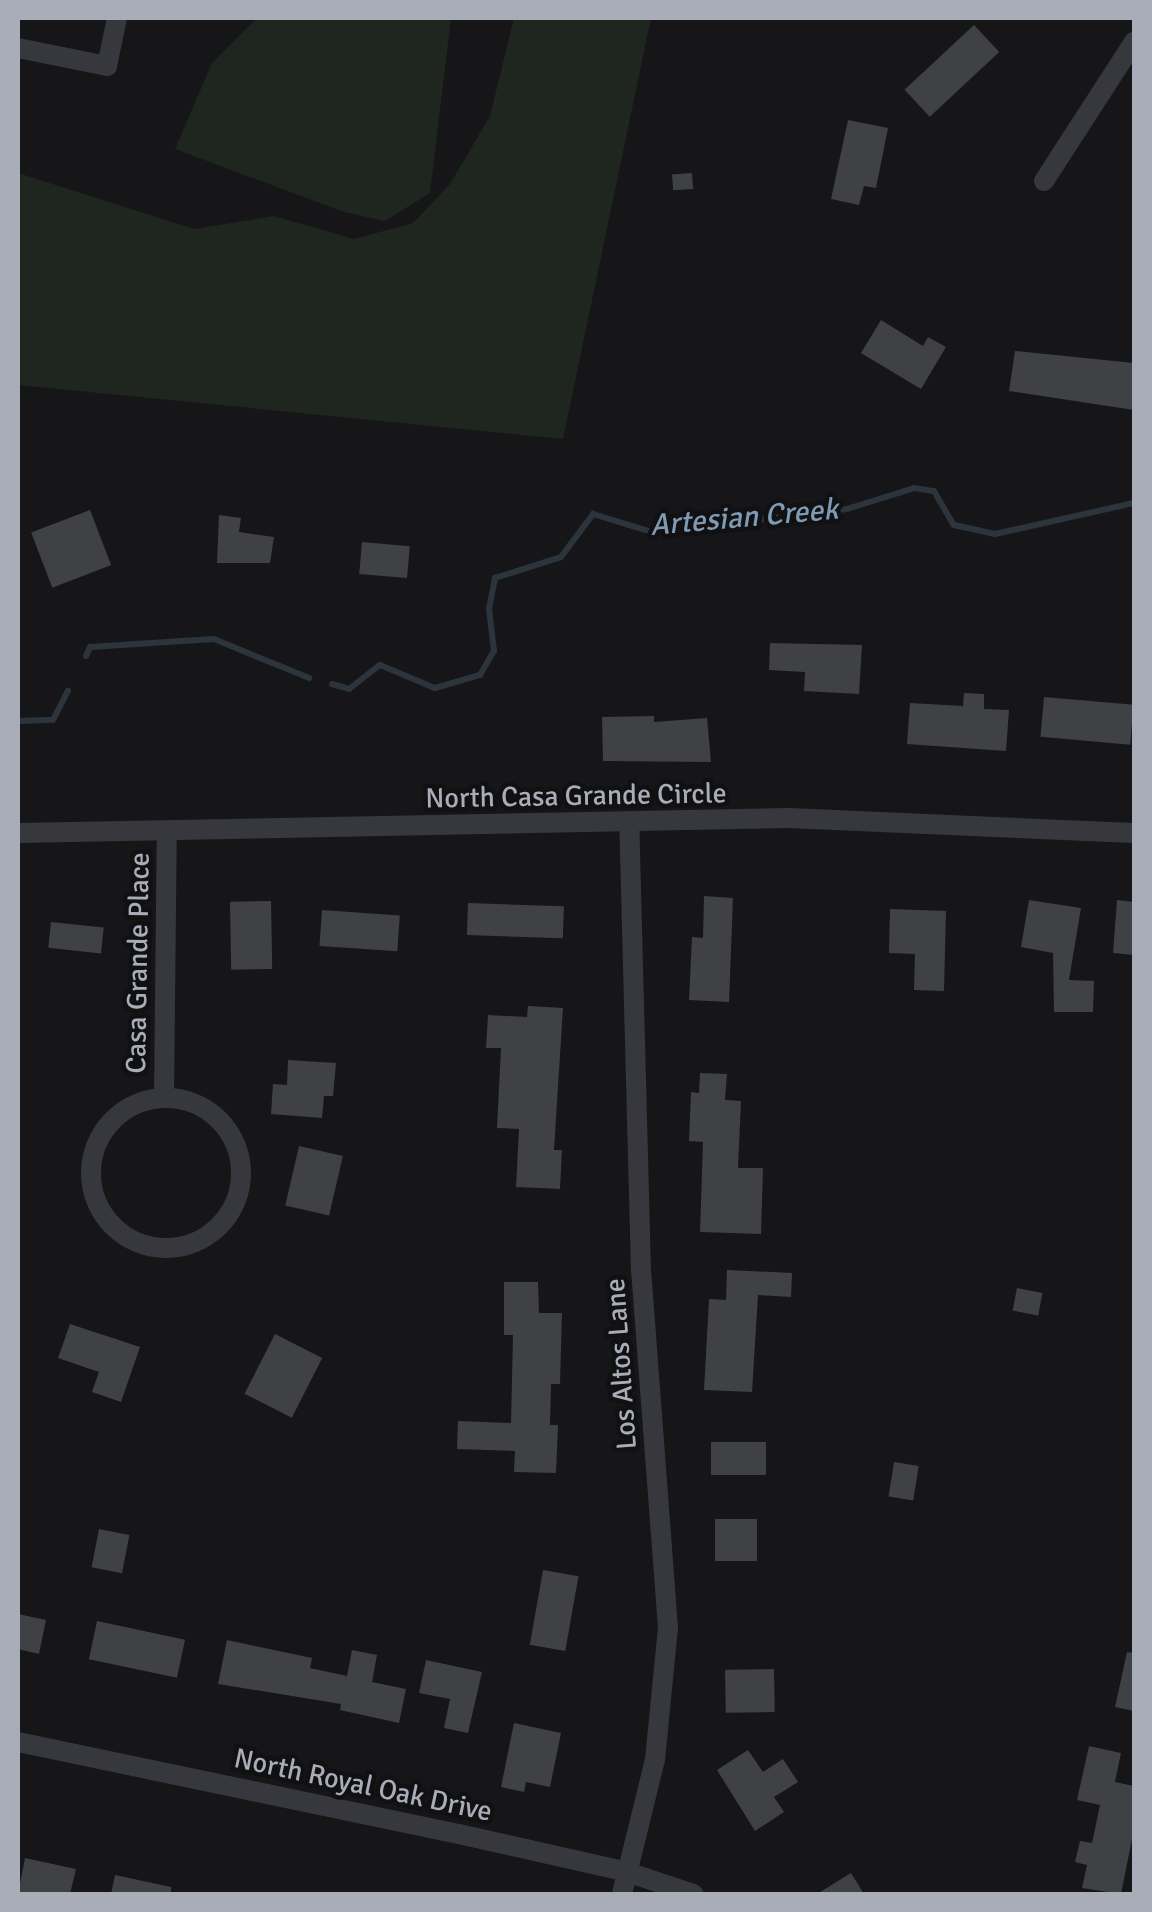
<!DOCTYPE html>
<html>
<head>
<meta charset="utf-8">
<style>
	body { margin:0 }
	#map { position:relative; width:1152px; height:1912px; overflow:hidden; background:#161618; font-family:Signika,sans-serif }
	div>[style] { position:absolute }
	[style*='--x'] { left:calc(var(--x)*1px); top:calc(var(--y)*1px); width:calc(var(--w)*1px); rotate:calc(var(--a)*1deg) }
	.green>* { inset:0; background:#1e261f }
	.stream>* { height:6px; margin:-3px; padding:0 3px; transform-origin:3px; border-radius:3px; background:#2c353c }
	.building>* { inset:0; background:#404145; transform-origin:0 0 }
	.minor>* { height:20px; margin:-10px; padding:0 10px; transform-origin:10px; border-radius:10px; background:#37383d }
	.minor>.ring { margin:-10px; padding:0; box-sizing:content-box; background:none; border:20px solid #37383d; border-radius:50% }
	span { translate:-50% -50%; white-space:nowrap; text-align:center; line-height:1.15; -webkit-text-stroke:9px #111113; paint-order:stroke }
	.street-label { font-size:28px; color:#a8adb8 }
	.water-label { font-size:30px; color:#7f9bb3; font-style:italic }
	.frame { position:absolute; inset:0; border:20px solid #a8adb8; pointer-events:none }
</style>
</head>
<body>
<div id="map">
	<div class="green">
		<div style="clip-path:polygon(257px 18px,451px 18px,430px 193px,385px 221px,344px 212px,175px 149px,212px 63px)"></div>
		<div style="clip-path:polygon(514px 18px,651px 18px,563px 439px,18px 385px,18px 173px,194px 229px,274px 216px,354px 239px,413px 223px,450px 184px,490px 116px)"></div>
	</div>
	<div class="stream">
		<div style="--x:86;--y:656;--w:10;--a:-66"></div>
		<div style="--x:90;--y:647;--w:124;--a:-3.7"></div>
		<div style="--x:214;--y:639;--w:103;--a:22.3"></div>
		<div style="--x:332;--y:684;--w:18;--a:16"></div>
		<div style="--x:349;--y:689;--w:39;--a:-38"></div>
		<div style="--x:380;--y:665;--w:60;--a:22.7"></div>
		<div style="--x:435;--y:688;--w:47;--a:-16.1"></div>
		<div style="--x:480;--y:675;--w:28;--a:-60"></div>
		<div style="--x:494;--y:651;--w:42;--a:-96.8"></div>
		<div style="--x:489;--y:609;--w:32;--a:-79"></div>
		<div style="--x:495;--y:578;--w:69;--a:-17.7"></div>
		<div style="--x:561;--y:557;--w:54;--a:-53.3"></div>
		<div style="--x:593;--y:514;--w:62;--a:17"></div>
		<div style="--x:652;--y:532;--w:196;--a:-6.7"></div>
		<div style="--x:847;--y:509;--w:70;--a:-17.4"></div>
		<div style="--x:914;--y:488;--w:20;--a:9"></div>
		<div style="--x:934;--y:491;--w:39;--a:60"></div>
		<div style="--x:954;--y:525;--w:42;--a:12.4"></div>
		<div style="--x:995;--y:534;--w:142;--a:-12.6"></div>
		<div style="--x:18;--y:721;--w:35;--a:-2"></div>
		<div style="--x:53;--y:720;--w:33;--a:-63"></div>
	</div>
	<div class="building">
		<div style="left:974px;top:25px;width:37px;height:95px;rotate:47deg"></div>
		<div style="clip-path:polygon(848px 120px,888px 128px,876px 188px,864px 186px,859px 205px,831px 199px)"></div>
		<div style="left:692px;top:173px;width:16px;height:20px;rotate:86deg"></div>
		<div style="clip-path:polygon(881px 320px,923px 346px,928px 337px,946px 347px,921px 389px,861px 353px)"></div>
		<div style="clip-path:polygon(1015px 351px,1134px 363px,1134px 410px,1009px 391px)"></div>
		<div style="left:90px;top:510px;width:59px;height:63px;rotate:69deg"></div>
		<div style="clip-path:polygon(219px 515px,241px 518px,239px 532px,274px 537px,270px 563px,217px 563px)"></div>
		<div style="left:362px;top:542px;width:48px;height:32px;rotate:5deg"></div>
		<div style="clip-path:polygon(770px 643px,862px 645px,859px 694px,804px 691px,805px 672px,769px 670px)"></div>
		<div style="clip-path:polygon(964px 693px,984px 694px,984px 709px,1009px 710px,1006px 751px,907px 744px,910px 703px,963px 706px)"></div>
		<div style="left:1044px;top:697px;width:90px;height:40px;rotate:5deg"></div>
		<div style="clip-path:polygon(654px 716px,654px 722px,707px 718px,711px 762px,603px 761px,602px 717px)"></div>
		<div style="clip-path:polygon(704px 896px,733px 898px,729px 1002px,689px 1000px,692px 937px,703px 938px)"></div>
		<div style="clip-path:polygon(1029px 900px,1081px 908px,1069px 980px,1094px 981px,1093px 1012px,1054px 1012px,1053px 953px,1021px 947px)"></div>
		<div style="clip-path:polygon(1117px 900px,1134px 902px,1134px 955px,1113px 953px)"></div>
		<div style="left:271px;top:901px;width:68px;height:41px;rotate:89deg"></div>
		<div style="left:468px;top:903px;width:96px;height:32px;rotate:2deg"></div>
		<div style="clip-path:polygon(890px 909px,946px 911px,944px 991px,914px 990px,915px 954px,889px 953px)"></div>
		<div style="left:322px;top:910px;width:78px;height:36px;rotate:4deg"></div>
		<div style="left:51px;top:922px;width:53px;height:26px;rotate:6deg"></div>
		<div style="clip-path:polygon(528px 1006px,563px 1008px,554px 1150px,562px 1150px,560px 1189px,516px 1187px,519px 1129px,497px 1128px,501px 1048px,486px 1048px,488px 1015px,527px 1017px)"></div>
		<div style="clip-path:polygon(288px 1060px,336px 1063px,333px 1096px,324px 1096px,322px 1118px,271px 1114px,273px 1084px,287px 1085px)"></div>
		<div style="clip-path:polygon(700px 1073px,727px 1074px,725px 1100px,741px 1101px,738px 1168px,763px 1168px,761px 1234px,700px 1232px,703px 1142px,689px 1141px,691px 1092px,699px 1093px)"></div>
		<div style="left:299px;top:1146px;width:45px;height:61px;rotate:13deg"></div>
		<div style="clip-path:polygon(727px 1270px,792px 1273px,791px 1297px,758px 1295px,752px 1392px,704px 1390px,709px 1299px,726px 1300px)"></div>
		<div style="clip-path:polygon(504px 1282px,538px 1282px,539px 1313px,562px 1313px,560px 1384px,551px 1384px,550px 1425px,558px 1425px,556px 1473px,514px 1472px,515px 1451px,457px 1449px,458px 1421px,511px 1423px,513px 1335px,504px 1335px)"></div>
		<div style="left:1017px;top:1288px;width:26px;height:23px;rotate:11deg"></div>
		<div style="clip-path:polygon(70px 1324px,140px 1347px,121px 1402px,92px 1392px,99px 1372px,58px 1358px)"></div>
		<div style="left:275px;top:1334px;width:53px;height:67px;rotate:27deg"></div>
		<div style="left:711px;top:1442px;width:55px;height:33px"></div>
		<div style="left:894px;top:1462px;width:25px;height:35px;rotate:9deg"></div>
		<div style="left:715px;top:1519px;width:42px;height:42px"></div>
		<div style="left:99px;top:1529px;width:31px;height:39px;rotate:11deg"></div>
		<div style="left:543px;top:1570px;width:36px;height:76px;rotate:10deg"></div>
		<div style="clip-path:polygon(18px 1614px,46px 1620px,39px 1654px,18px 1649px)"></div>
		<div style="left:97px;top:1621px;width:90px;height:39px;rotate:12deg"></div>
		<div style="clip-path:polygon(227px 1640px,312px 1658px,310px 1668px,347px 1676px,352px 1650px,377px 1655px,372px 1682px,406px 1689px,399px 1723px,340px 1710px,341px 1704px,218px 1684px)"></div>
		<div style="clip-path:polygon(1127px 1652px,1134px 1653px,1134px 1711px,1115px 1707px)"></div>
		<div style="clip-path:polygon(426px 1660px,482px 1672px,468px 1733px,444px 1728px,450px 1699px,419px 1693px)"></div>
		<div style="left:774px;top:1669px;width:43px;height:49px;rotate:89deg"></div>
		<div style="clip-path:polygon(514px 1723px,561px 1733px,550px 1787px,526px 1782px,524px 1792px,501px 1787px)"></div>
		<div style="clip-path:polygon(1089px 1746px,1121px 1753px,1115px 1782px,1134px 1786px,1134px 1829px,1121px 1894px,1082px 1888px,1087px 1865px,1075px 1862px,1080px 1841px,1092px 1843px,1100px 1805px,1077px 1800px)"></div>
		<div style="clip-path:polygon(748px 1750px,763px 1772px,783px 1759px,798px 1782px,774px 1797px,784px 1812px,755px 1831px,717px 1770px)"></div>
		<div style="clip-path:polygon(25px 1858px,76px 1869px,70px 1894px,18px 1894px)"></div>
		<div style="clip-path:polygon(851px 1873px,864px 1894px,817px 1894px)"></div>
		<div style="clip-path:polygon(115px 1875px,171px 1887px,171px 1894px,111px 1894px)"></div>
	</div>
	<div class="minor">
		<div style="--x:18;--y:48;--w:91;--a:11.4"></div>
		<div style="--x:107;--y:66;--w:49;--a:-78.2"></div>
		<div style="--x:1044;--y:181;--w:166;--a:-57.1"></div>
		<div style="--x:18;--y:833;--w:771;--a:-1.11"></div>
		<div style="--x:789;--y:818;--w:345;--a:2.5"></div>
		<div style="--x:164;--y:1097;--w:266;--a:-89.4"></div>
		<div class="ring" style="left:91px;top:1098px;width:130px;height:130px"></div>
		<div style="--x:18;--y:1742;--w:450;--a:11.8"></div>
		<div style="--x:459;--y:1834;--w:172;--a:12.7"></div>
		<div style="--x:627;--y:1872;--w:70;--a:18.4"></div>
		<div style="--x:622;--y:1894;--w:138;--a:-76.2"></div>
		<div style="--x:655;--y:1760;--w:133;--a:-84.4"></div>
		<div style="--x:668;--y:1628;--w:358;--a:-94.3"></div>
		<div style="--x:641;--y:1271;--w:446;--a:-91.5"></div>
	</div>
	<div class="street-label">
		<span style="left:576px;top:796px;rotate:-1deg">North Casa Grande Circle</span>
		<span style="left:138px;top:963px;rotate:-89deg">Casa Grande Place</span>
		<span style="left:621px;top:1364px;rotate:-94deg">Los Altos Lane</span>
		<span style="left:363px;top:1785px;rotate:12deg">North Royal Oak Drive</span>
	</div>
	<div class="water-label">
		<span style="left:744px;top:518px;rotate:-5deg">Artesian Creek</span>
	</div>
	<div class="frame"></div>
</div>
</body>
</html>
